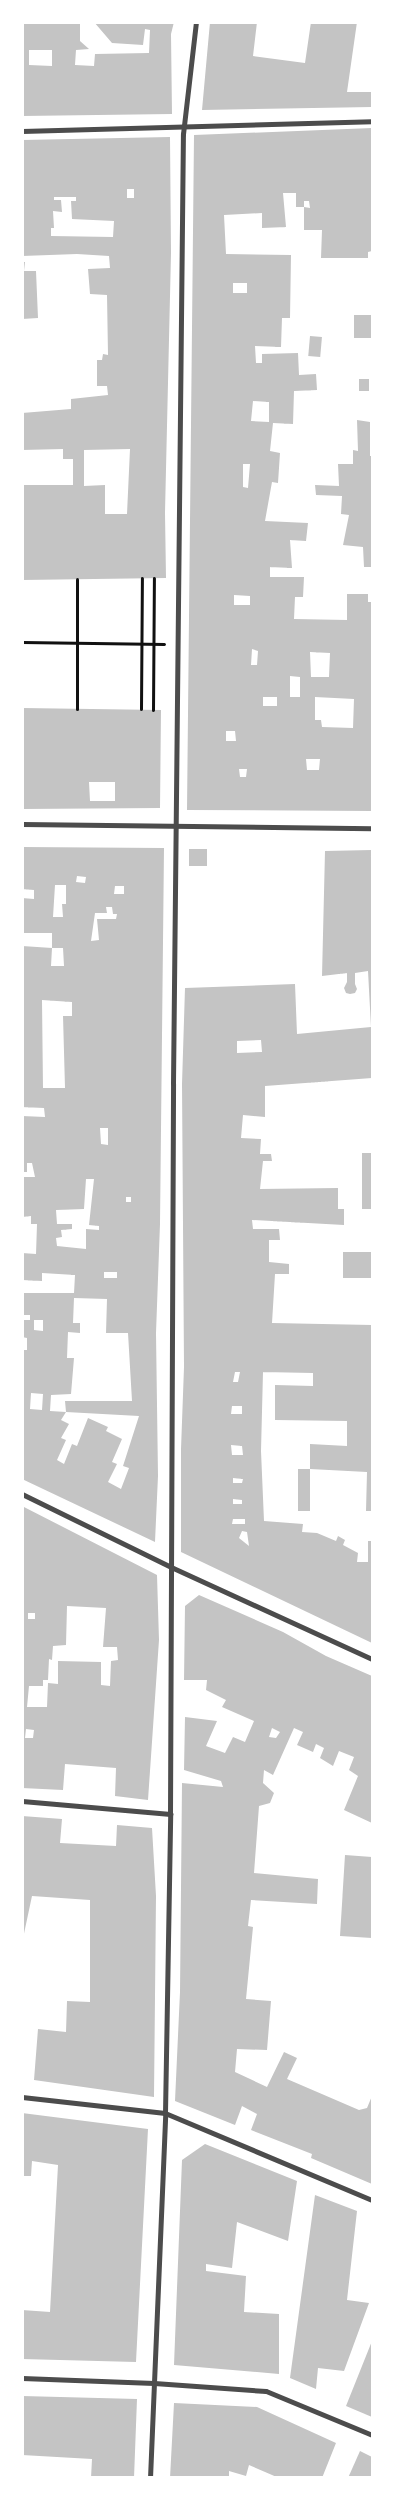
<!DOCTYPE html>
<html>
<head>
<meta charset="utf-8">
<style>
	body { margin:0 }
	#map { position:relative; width:395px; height:2500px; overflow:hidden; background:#fff; font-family:"Varela Round",sans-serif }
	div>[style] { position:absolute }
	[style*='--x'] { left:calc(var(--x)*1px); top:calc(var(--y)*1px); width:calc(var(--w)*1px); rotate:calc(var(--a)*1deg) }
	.building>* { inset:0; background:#c4c4c4; transform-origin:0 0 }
	.path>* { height:3px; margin:-1.5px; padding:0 1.5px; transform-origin:1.5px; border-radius:1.5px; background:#111 }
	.minor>* { height:5px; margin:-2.5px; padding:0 2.5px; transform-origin:2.5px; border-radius:2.5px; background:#4c4c4c }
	span { translate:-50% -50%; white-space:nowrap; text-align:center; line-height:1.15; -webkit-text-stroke:4px #fff; paint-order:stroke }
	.frame { position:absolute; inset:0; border:24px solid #fff; pointer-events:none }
</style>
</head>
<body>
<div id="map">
	<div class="building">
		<div style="clip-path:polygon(evenodd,22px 22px,80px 22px,80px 41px,89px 49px,76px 50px,75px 65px,94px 66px,95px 54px,149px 53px,150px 30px,145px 29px,143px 45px,112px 43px,94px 22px,174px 22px,171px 34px,172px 114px,22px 116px,22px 22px,29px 50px,52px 50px,52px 66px,29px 65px,29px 50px)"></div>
		<div style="clip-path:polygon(210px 22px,257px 22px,253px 56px,305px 63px,311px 22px,357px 22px,347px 92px,372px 92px,372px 107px,202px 110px)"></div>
		<div style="clip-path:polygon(evenodd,372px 128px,372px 251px,368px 252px,368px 258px,321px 258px,322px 230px,304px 230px,304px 207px,296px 207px,296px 193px,283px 193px,286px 227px,262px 228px,262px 213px,224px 215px,226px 254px,291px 255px,290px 318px,282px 318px,281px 347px,255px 346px,256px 363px,262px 363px,262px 354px,298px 353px,299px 375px,316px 374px,317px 390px,294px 391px,293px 424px,273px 423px,270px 451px,280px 453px,278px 483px,272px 482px,265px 521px,308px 523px,306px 541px,290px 540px,292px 568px,270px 567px,270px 577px,304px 577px,303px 597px,295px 597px,294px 619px,347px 620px,347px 594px,368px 594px,368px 602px,372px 602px,372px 811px,187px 810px,194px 135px,372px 128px,304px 201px,309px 201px,310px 208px,304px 207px,304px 201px,372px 128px,233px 283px,247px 283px,247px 293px,233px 293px,233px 283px,372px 128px,253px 401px,269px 402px,269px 422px,251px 421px,253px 401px,372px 128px,243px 464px,250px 464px,248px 488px,243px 487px,243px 464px,372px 128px,234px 595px,250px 596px,250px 605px,234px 605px,234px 595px,372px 128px,252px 649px,258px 651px,257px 665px,251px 665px,252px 649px,372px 128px,310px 652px,330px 653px,329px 677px,311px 677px,310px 652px,372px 128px,290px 676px,300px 677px,300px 697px,290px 697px,290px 676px,372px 128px,263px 697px,277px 697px,277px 706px,263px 706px,263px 697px,372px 128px,315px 697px,354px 699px,353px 728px,322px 727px,321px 720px,315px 720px,315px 697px,372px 128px,226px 731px,235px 731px,236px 741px,226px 741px,226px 731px,372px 128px,306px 759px,320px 759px,319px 770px,307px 770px,306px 759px,372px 128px,239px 769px,247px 769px,246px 777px,240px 777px,239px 769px)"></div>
		<div style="clip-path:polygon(evenodd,170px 137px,171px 253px,165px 513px,166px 578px,22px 580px,22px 485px,73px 485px,73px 459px,63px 459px,63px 449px,22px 450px,22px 413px,71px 409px,71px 399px,108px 395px,107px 386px,97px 386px,97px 360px,102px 360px,103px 354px,108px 355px,107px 295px,90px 294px,88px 269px,110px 268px,109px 256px,77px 254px,22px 256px,22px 140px,170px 137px,127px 189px,134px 189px,134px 198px,127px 198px,127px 189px,170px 137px,54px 197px,76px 197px,76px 201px,71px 201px,72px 219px,114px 221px,113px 237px,51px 236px,51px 228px,54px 228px,53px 211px,62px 212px,61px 200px,54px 200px,54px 197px,170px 137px,130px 449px,127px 514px,105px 514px,105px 485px,84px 486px,84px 450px,130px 449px)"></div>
		<div style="clip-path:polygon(22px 262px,25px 262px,24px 271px,36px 271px,38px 318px,22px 319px)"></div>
		<div style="left:372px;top:315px;width:23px;height:18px;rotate:90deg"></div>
		<div style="left:310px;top:336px;width:12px;height:20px;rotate:5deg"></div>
		<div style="left:359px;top:379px;width:10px;height:12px"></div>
		<div style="clip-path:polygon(357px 420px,370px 422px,370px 456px,372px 456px,372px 567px,364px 567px,363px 547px,343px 545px,349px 515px,341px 514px,342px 496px,316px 495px,315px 485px,339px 486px,338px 464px,353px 464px,353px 450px,358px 451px)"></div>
		<div style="clip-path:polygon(evenodd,22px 708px,161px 710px,160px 808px,22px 809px,22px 708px,89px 782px,115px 782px,115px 801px,90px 801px,89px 782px)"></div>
		<div style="clip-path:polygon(evenodd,22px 847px,164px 848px,160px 1224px,156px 1333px,158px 1476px,155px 1542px,22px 1479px,22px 1350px,27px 1350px,27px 1338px,22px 1337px,22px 1320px,30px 1320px,30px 1315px,22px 1315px,22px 1293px,74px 1293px,75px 1275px,42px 1273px,42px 1281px,22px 1280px,22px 1253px,36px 1254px,37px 1224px,31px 1224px,31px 1216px,22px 1217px,22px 1177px,35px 1177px,32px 1163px,27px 1163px,27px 1172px,22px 1172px,22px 1116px,45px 1117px,44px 1108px,22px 1107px,22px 946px,52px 948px,52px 933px,22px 933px,22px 898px,34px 899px,34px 890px,22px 889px,22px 847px,77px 876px,86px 877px,85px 883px,76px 882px,77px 876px,22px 847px,55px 885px,66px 885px,66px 904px,62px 904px,63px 917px,53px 917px,55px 885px,22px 847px,115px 886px,124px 886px,124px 894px,114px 894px,115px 886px,22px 847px,106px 907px,112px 907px,113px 914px,117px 914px,116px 919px,97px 919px,99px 940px,91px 941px,95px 913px,107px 913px,106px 907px,22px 847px,52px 948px,63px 948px,64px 966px,51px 966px,52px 948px,22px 847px,42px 1000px,72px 1002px,72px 1016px,63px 1016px,65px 1088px,43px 1088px,42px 1000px,22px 847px,100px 1128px,108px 1128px,108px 1145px,101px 1144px,100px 1128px,22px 847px,86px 1179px,94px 1179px,89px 1225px,99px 1226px,99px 1230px,86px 1229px,86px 1249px,57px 1246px,56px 1238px,62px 1237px,61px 1230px,72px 1229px,72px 1224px,57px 1224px,56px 1210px,84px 1209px,86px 1179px,22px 847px,126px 1197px,131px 1197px,131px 1202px,126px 1202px,126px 1197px,22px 847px,104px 1272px,117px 1272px,117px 1278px,104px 1278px,104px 1272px,22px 847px,74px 1298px,107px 1299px,106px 1333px,128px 1333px,132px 1401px,65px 1401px,66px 1412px,139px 1416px,123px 1466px,129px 1468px,121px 1489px,108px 1482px,117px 1464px,112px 1462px,122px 1439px,106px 1431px,108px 1427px,88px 1418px,77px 1446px,72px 1444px,64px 1464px,57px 1460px,66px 1440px,61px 1438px,69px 1424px,61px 1420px,66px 1412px,50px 1411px,51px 1395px,71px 1394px,74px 1358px,67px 1358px,68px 1332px,80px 1333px,80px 1323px,73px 1323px,74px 1298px,22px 847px,34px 1320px,43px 1320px,43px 1331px,34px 1330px,34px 1320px,22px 847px,31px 1393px,43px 1394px,42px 1410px,30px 1409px,31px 1393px)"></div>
		<div style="left:189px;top:849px;width:18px;height:17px"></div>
		<div style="clip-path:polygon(evenodd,372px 850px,372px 1078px,265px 1086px,265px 1117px,243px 1115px,241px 1138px,261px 1139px,260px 1154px,271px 1154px,272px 1161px,263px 1161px,260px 1189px,338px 1188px,338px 1209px,344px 1209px,344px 1225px,252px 1220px,253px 1229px,279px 1229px,280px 1240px,269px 1240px,269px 1262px,289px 1264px,289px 1274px,275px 1274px,272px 1323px,372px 1325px,372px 1511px,366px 1511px,367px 1472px,310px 1469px,310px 1444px,347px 1446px,347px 1421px,275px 1420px,275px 1385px,313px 1386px,313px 1373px,263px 1372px,261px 1451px,264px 1521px,303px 1524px,302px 1532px,317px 1533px,336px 1541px,338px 1536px,345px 1540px,343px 1545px,358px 1553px,357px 1562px,368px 1562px,368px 1541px,372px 1541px,372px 1643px,181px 1552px,181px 1449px,184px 1367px,182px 1084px,185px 988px,295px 984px,297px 1034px,371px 1027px,368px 971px,355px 973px,355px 984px,357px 989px,355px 993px,350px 994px,346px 993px,344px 988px,347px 982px,347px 973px,322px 976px,325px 851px,372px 850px,261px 1040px,262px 1052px,237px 1053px,237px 1041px,261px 1040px,372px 850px,235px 1372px,240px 1372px,238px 1382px,233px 1382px,235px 1372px,372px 850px,232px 1406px,242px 1406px,242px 1414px,231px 1414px,232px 1406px,372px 850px,231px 1445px,242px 1446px,243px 1455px,232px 1455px,231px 1445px,372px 850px,233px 1478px,243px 1479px,242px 1483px,233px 1483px,233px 1478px,372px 850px,233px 1499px,242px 1500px,242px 1504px,233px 1504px,233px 1499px,372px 850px,233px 1519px,245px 1519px,245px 1524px,232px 1524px,233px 1519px,372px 850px,242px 1531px,247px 1532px,249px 1546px,239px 1538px,242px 1531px)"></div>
		<div style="left:362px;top:1153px;width:10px;height:56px"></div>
		<div style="left:343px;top:1252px;width:29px;height:26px"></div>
		<div style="left:298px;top:1469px;width:12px;height:42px"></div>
		<div style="clip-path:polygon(evenodd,22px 1506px,157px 1575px,159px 1640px,148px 1800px,115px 1796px,116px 1768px,65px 1764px,63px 1790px,22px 1788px,22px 1506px,67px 1606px,106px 1608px,103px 1647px,117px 1647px,118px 1660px,111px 1661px,110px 1686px,101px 1685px,101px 1662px,58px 1661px,58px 1684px,48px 1683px,47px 1707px,27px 1707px,29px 1686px,43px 1686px,43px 1680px,48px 1680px,49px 1659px,52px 1660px,53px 1646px,66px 1645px,67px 1606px,22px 1506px,28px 1613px,35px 1613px,35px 1619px,28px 1619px,28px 1613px,22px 1506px,26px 1729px,34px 1730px,33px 1738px,25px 1738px,26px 1729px)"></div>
		<div style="clip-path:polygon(evenodd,199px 1595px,283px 1632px,326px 1656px,372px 1676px,372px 1823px,344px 1810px,358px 1776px,349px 1770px,354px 1757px,339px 1751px,333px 1766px,320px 1758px,324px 1748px,316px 1744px,313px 1752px,297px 1745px,303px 1732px,294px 1728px,273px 1775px,264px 1770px,263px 1783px,274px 1793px,270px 1803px,259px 1806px,254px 1873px,318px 1879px,317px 1904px,251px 1900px,248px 1926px,253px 1927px,246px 1999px,271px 2001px,267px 2050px,237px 2049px,235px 2072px,267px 2087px,284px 2052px,297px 2058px,287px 2079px,359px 2110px,367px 2108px,372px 2096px,372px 2184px,311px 2158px,312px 2154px,251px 2130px,257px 2114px,242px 2106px,235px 2125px,175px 2101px,180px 1992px,182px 1783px,223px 1787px,221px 1781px,184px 1770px,185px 1717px,217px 1721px,206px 1746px,225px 1753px,233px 1737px,245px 1742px,254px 1721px,222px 1707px,226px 1700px,206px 1690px,207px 1680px,184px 1680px,185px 1606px,199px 1595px,272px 1728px,280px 1732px,276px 1738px,269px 1737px,272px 1728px)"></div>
		<div style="clip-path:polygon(22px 1816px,62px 1819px,60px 1843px,116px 1846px,117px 1825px,152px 1828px,156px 1896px,154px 2097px,34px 2080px,38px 2029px,66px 2032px,67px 2001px,90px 2002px,90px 1900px,32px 1896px,22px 1943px)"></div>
		<div style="clip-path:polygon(345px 1855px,372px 1857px,372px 1938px,340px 1936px)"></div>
		<div style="clip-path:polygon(22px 2113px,148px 2129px,136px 2362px,22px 2359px,22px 2310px,50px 2312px,58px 2165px,32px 2161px,31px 2176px,22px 2176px)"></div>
		<div style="clip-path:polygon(205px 2144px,297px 2181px,288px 2241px,237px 2222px,232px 2268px,206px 2264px,206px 2271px,246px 2276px,244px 2312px,279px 2314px,279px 2374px,174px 2365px,182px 2160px)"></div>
		<div style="clip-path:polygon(315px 2195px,357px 2211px,347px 2300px,369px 2303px,344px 2371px,318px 2368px,316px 2389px,290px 2378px)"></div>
		<div style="clip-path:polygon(372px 2341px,372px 2417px,346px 2406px)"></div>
		<div style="clip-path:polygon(22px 2396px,137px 2399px,134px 2478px,91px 2478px,92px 2459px,22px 2455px)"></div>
		<div style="clip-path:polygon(174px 2403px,257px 2407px,336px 2443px,322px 2478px,279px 2478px,249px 2465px,246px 2476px,229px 2471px,229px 2478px,170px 2478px)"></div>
		<div style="clip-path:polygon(360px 2451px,372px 2457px,372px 2478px,348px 2478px)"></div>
	</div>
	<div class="path">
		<div style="--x:77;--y:579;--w:130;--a:90"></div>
		<div style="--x:22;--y:642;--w:142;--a:0.8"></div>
		<div style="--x:141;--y:709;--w:131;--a:-89.6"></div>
		<div style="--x:153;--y:710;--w:132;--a:-89.6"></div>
	</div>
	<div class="minor">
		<div style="--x:22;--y:131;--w:350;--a:-1.6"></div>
		<div style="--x:22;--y:824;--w:350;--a:0.7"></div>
		<div style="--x:22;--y:1494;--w:166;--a:26.1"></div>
		<div style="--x:171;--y:1567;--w:221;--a:24.6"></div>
		<div style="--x:22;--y:1801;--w:149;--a:5"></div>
		<div style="--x:22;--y:2097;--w:144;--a:6.4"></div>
		<div style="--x:165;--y:2113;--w:225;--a:22.8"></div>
		<div style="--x:22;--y:2378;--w:132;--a:2.2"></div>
		<div style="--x:154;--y:2383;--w:112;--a:4.1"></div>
		<div style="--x:266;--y:2391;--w:115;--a:22.5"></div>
		<div style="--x:150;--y:2478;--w:365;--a:-87.6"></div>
		<div style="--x:165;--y:2113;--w:299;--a:-89"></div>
		<div style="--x:170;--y:1814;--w:731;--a:-89.76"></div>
		<div style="--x:173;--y:1083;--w:949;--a:-89.4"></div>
		<div style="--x:183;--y:134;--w:113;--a:-83.4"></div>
	</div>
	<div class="frame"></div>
</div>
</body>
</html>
